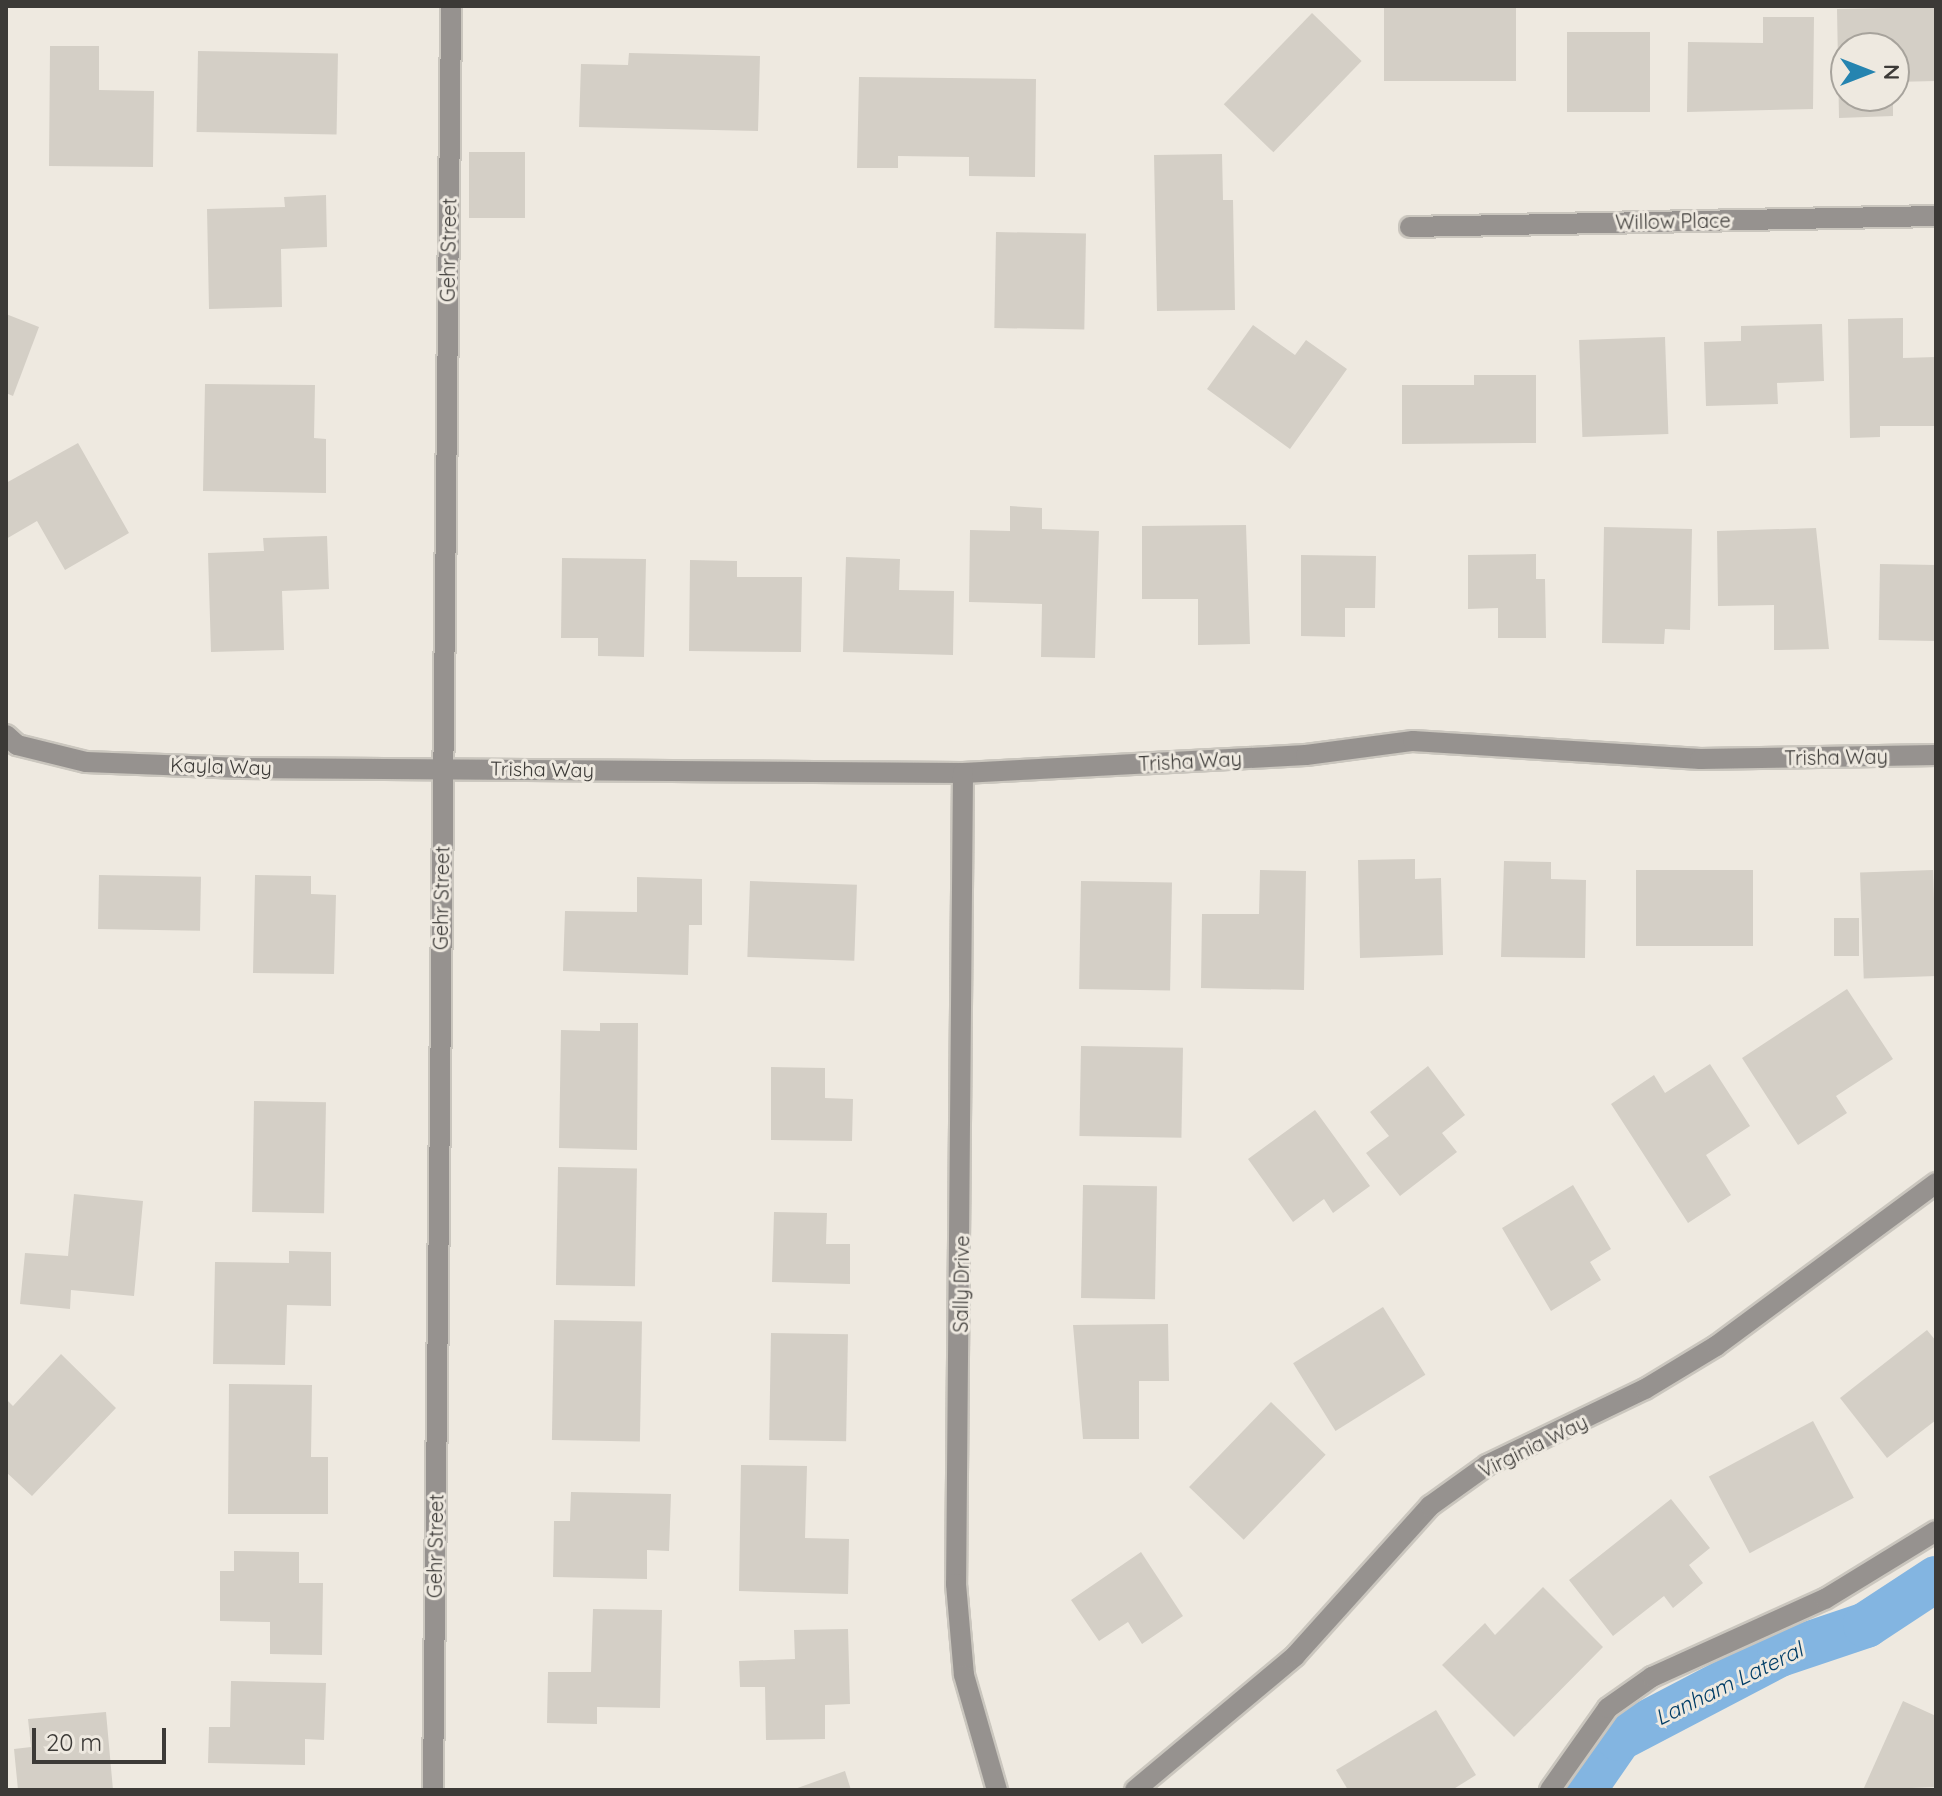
<!DOCTYPE html>
<html>
<head>
<meta charset="utf-8">
<style>
	body { margin:0 }
	#map { position:relative; width:1942px; height:1796px; overflow:hidden; background:#eee9e0; font-family:Quicksand,sans-serif }
	div>[style] { position:absolute }
	[style*='--x'] { left:calc(var(--x)*1px); top:calc(var(--y)*1px); width:calc(var(--w)*1px); rotate:calc(var(--a)*1deg) }
	.canal>* { height:46px; margin:-23px; padding:0 23px; transform-origin:23px; border-radius:23px; background:#83b5e1 }
	.building>* { inset:0; background:#d4cfc6; transform-origin:0 0 }
	.roads { filter:drop-shadow(2px 0 #cac6be) drop-shadow(-2px 0 #cac6be) drop-shadow(0 2px #cac6be) drop-shadow(0 -2px #cac6be) }
	.minor>* { height:20px; margin:-10px; padding:0 10px; transform-origin:10px; border-radius:10px; background:#96928f }
	span { translate:-50% -50%; white-space:nowrap; text-align:center; line-height:1.15; -webkit-text-stroke:6px #eee9e0; paint-order:stroke }
	.street-label { font-size:20px; color:#3c3a37 }
	.water-label { font-size:22px; color:#003d66; font-style:italic }
	.frame { position:absolute; inset:0; border:8px solid #3c3a37; pointer-events:none }
	.north { position:absolute; left:1830px; top:32px; width:80px; height:80px; box-sizing:border-box; background:#eee9e0; border:2px solid #a7a39c; border-radius:50%; rotate:90deg; font-size:22px; font-weight:700; line-height:32px; text-align:center; color:#3c3a37 }
	.north::after { content:''; display:block; margin:auto; width:28px; height:36px; background:#2584b0; clip-path:polygon(50% 0,100% 100%,50% 72%,0 100%) }
	.scale { position:absolute; left:32px; top:1728px; width:134px; height:36px; box-sizing:border-box; border:4px solid #3c3a37; border-top:0; padding-left:10px; font-size:24px; line-height:28px; white-space:nowrap; color:#3c3a37; -webkit-text-stroke:6px #eee9e0; paint-order:stroke }
</style>
</head>
<body>
<div id="map">
	<div class="canal">
		<div style="--x:1583;--y:1790;--w:63;--a:-55.3"></div>
		<div style="--x:1619;--y:1738;--w:182;--a:-27.6"></div>
		<div style="--x:1780;--y:1654;--w:91;--a:-18.6"></div>
		<div style="--x:1866;--y:1625;--w:84;--a:-33.3"></div>
	</div>
	<div class="building">
		<div style="left:1384px;top:6px;width:132px;height:75px"></div>
		<div style="clip-path:polygon(1936px 7px,1936px 81px,1894px 82px,1894px 48px,1846px 48px,1846px 96px,1893px 96px,1893px 116px,1839px 118px,1837px 9px)"></div>
		<div style="left:1312px;top:13px;width:69px;height:127px;rotate:44deg"></div>
		<div style="clip-path:polygon(1763px 17px,1814px 17px,1813px 109px,1687px 112px,1688px 42px,1763px 43px)"></div>
		<div style="left:1650px;top:32px;width:80px;height:83px;rotate:90deg"></div>
		<div style="clip-path:polygon(50px 46px,99px 46px,99px 90px,154px 91px,153px 167px,49px 166px)"></div>
		<div style="left:198px;top:51px;width:140px;height:81px;rotate:1deg"></div>
		<div style="clip-path:polygon(629px 53px,760px 56px,758px 131px,579px 127px,581px 64px,628px 65px)"></div>
		<div style="clip-path:polygon(859px 77px,1036px 79px,1035px 177px,969px 176px,969px 157px,898px 156px,898px 168px,857px 168px)"></div>
		<div style="left:469px;top:152px;width:56px;height:66px"></div>
		<div style="clip-path:polygon(1222px 154px,1223px 200px,1233px 200px,1235px 310px,1157px 311px,1154px 155px)"></div>
		<div style="clip-path:polygon(326px 195px,327px 247px,281px 249px,282px 307px,209px 309px,207px 209px,285px 207px,284px 197px)"></div>
		<div style="left:996px;top:232px;width:90px;height:96px;rotate:1deg"></div>
		<div style="clip-path:polygon(6px 314px,39px 327px,13px 396px,6px 393px)"></div>
		<div style="clip-path:polygon(1903px 318px,1903px 358px,1936px 357px,1936px 426px,1880px 426px,1880px 437px,1850px 438px,1848px 319px)"></div>
		<div style="clip-path:polygon(1822px 324px,1824px 381px,1777px 383px,1778px 404px,1706px 406px,1704px 342px,1741px 341px,1741px 326px)"></div>
		<div style="clip-path:polygon(1253px 325px,1295px 355px,1306px 340px,1347px 369px,1290px 449px,1207px 389px)"></div>
		<div style="left:1665px;top:337px;width:97px;height:86px;rotate:88deg"></div>
		<div style="clip-path:polygon(1474px 375px,1536px 375px,1536px 443px,1402px 444px,1402px 385px,1474px 385px)"></div>
		<div style="clip-path:polygon(205px 384px,315px 385px,314px 438px,326px 439px,326px 493px,203px 491px)"></div>
		<div style="clip-path:polygon(78px 443px,129px 533px,65px 570px,37px 521px,6px 539px,6px 483px)"></div>
		<div style="clip-path:polygon(1010px 506px,1042px 508px,1042px 529px,1099px 531px,1095px 658px,1041px 657px,1042px 604px,969px 602px,970px 530px,1010px 531px)"></div>
		<div style="clip-path:polygon(1246px 525px,1250px 644px,1198px 645px,1198px 599px,1142px 599px,1142px 526px)"></div>
		<div style="clip-path:polygon(1604px 527px,1692px 529px,1690px 630px,1665px 629px,1664px 644px,1602px 643px)"></div>
		<div style="clip-path:polygon(1816px 528px,1829px 649px,1774px 650px,1774px 605px,1718px 606px,1717px 531px)"></div>
		<div style="clip-path:polygon(327px 536px,329px 589px,282px 591px,284px 650px,211px 652px,208px 553px,264px 551px,263px 538px)"></div>
		<div style="clip-path:polygon(1536px 554px,1536px 579px,1545px 579px,1546px 638px,1498px 638px,1498px 608px,1468px 609px,1468px 555px)"></div>
		<div style="clip-path:polygon(1301px 555px,1376px 556px,1375px 608px,1345px 608px,1345px 637px,1301px 636px)"></div>
		<div style="clip-path:polygon(846px 557px,900px 559px,899px 590px,954px 591px,953px 655px,843px 652px)"></div>
		<div style="clip-path:polygon(562px 558px,646px 559px,644px 657px,598px 656px,598px 638px,561px 638px)"></div>
		<div style="clip-path:polygon(690px 560px,737px 561px,737px 577px,802px 577px,801px 652px,689px 651px)"></div>
		<div style="left:1880px;top:564px;width:56px;height:76px;rotate:1deg"></div>
		<div style="clip-path:polygon(1415px 859px,1415px 879px,1441px 878px,1443px 955px,1360px 958px,1358px 860px)"></div>
		<div style="clip-path:polygon(1504px 861px,1551px 862px,1551px 879px,1586px 880px,1585px 958px,1501px 957px)"></div>
		<div style="clip-path:polygon(1260px 870px,1306px 871px,1304px 990px,1201px 988px,1202px 914px,1259px 914px)"></div>
		<div style="left:1636px;top:870px;width:117px;height:76px"></div>
		<div style="left:1933px;top:870px;width:106px;height:73px;rotate:88deg"></div>
		<div style="left:99px;top:875px;width:102px;height:54px;rotate:1deg"></div>
		<div style="clip-path:polygon(255px 875px,311px 876px,311px 894px,336px 895px,334px 974px,253px 973px)"></div>
		<div style="clip-path:polygon(637px 877px,702px 879px,702px 925px,689px 925px,688px 975px,563px 971px,565px 911px,637px 912px)"></div>
		<div style="left:750px;top:881px;width:107px;height:76px;rotate:2deg"></div>
		<div style="left:1081px;top:881px;width:91px;height:108px;rotate:1deg"></div>
		<div style="left:1834px;top:918px;width:25px;height:38px"></div>
		<div style="clip-path:polygon(1847px 989px,1893px 1059px,1836px 1096px,1847px 1113px,1798px 1145px,1742px 1058px)"></div>
		<div style="clip-path:polygon(600px 1023px,638px 1023px,637px 1150px,559px 1148px,561px 1030px,600px 1031px)"></div>
		<div style="left:1081px;top:1046px;width:102px;height:90px;rotate:1deg"></div>
		<div style="clip-path:polygon(1710px 1064px,1750px 1126px,1706px 1155px,1731px 1195px,1688px 1223px,1611px 1104px,1654px 1075px,1665px 1093px)"></div>
		<div style="clip-path:polygon(1428px 1066px,1465px 1115px,1442px 1133px,1457px 1152px,1400px 1196px,1366px 1153px,1389px 1136px,1370px 1112px)"></div>
		<div style="clip-path:polygon(771px 1067px,825px 1068px,825px 1098px,853px 1099px,852px 1141px,771px 1140px)"></div>
		<div style="left:254px;top:1101px;width:72px;height:111px;rotate:1deg"></div>
		<div style="clip-path:polygon(1315px 1110px,1370px 1186px,1333px 1213px,1324px 1199px,1293px 1222px,1248px 1159px)"></div>
		<div style="left:558px;top:1167px;width:79px;height:118px;rotate:1deg"></div>
		<div style="left:1083px;top:1185px;width:74px;height:113px;rotate:1deg"></div>
		<div style="clip-path:polygon(1573px 1185px,1611px 1249px,1590px 1262px,1601px 1280px,1551px 1311px,1502px 1228px)"></div>
		<div style="clip-path:polygon(74px 1194px,143px 1201px,134px 1296px,71px 1290px,70px 1309px,20px 1304px,25px 1253px,68px 1256px)"></div>
		<div style="clip-path:polygon(774px 1212px,827px 1213px,826px 1244px,850px 1244px,850px 1284px,772px 1282px)"></div>
		<div style="clip-path:polygon(289px 1251px,331px 1252px,331px 1306px,287px 1305px,285px 1365px,213px 1364px,215px 1262px,289px 1263px)"></div>
		<div style="left:1383px;top:1307px;width:80px;height:106px;rotate:58deg"></div>
		<div style="left:554px;top:1320px;width:88px;height:120px;rotate:1deg"></div>
		<div style="clip-path:polygon(1168px 1324px,1169px 1381px,1139px 1381px,1139px 1439px,1083px 1439px,1073px 1325px)"></div>
		<div style="clip-path:polygon(1927px 1330px,1936px 1341px,1936px 1420px,1887px 1458px,1840px 1398px)"></div>
		<div style="left:771px;top:1333px;width:77px;height:107px;rotate:1deg"></div>
		<div style="clip-path:polygon(61px 1354px,116px 1408px,32px 1496px,6px 1472px,6px 1399px,13px 1406px)"></div>
		<div style="clip-path:polygon(229px 1384px,312px 1385px,311px 1457px,328px 1457px,328px 1514px,228px 1514px)"></div>
		<div style="left:1271px;top:1402px;width:76px;height:118px;rotate:44deg"></div>
		<div style="left:1813px;top:1421px;width:87px;height:118px;rotate:62deg"></div>
		<div style="clip-path:polygon(741px 1465px,807px 1466px,805px 1538px,849px 1539px,848px 1594px,739px 1591px)"></div>
		<div style="clip-path:polygon(571px 1492px,671px 1494px,669px 1551px,647px 1550px,647px 1579px,553px 1577px,554px 1521px,570px 1521px)"></div>
		<div style="clip-path:polygon(1671px 1499px,1710px 1548px,1689px 1565px,1703px 1583px,1673px 1608px,1664px 1596px,1613px 1636px,1569px 1580px)"></div>
		<div style="clip-path:polygon(234px 1551px,299px 1552px,299px 1583px,323px 1583px,322px 1655px,270px 1654px,270px 1622px,220px 1621px,220px 1571px,234px 1571px)"></div>
		<div style="clip-path:polygon(1141px 1552px,1183px 1616px,1142px 1644px,1128px 1622px,1099px 1641px,1071px 1600px)"></div>
		<div style="clip-path:polygon(1543px 1587px,1603px 1647px,1514px 1737px,1442px 1665px,1485px 1623px,1495px 1635px)"></div>
		<div style="clip-path:polygon(593px 1609px,662px 1610px,660px 1708px,597px 1707px,597px 1724px,547px 1723px,548px 1672px,591px 1672px)"></div>
		<div style="clip-path:polygon(848px 1629px,850px 1704px,825px 1705px,825px 1739px,766px 1740px,765px 1687px,740px 1687px,739px 1661px,795px 1659px,794px 1630px)"></div>
		<div style="clip-path:polygon(231px 1681px,326px 1683px,324px 1740px,305px 1739px,305px 1765px,208px 1763px,209px 1727px,230px 1727px)"></div>
		<div style="clip-path:polygon(1903px 1701px,1936px 1716px,1936px 1787px,1863px 1790px)"></div>
		<div style="clip-path:polygon(1436px 1710px,1476px 1775px,1452px 1790px,1348px 1790px,1336px 1770px)"></div>
		<div style="clip-path:polygon(106px 1712px,113px 1790px,18px 1790px,14px 1749px,31px 1747px,28px 1719px)"></div>
		<div style="clip-path:polygon(845px 1771px,851px 1790px,792px 1790px)"></div>
	</div>
	<div class="roads">
		<div class="minor">
			<div style="--x:1410;--y:227;--w:526;--a:-1.2"></div>
			<div style="--x:6;--y:735;--w:15;--a:42"></div>
			<div style="--x:17;--y:745;--w:71;--a:13.8"></div>
			<div style="--x:86;--y:762;--w:156;--a:2.2"></div>
			<div style="--x:242;--y:768;--w:721;--a:0.4"></div>
			<div style="--x:963;--y:773;--w:343;--a:-3"></div>
			<div style="--x:1306;--y:755;--w:108;--a:-7.5"></div>
			<div style="--x:1413;--y:741;--w:288;--a:3.6"></div>
			<div style="--x:1700;--y:759;--w:236;--a:-1"></div>
			<div style="--x:963;--y:773;--w:811;--a:90.49"></div>
			<div style="--x:956;--y:1584;--w:91;--a:85"></div>
			<div style="--x:964;--y:1675;--w:120;--a:74"></div>
			<div style="--x:433;--y:1790;--w:1784;--a:-89.42"></div>
			<div style="--x:1135;--y:1790;--w:209;--a:-39.9"></div>
			<div style="--x:1295;--y:1656;--w:202;--a:-48"></div>
			<div style="--x:1430;--y:1506;--w:70;--a:-35.7"></div>
			<div style="--x:1487;--y:1465;--w:175;--a:-25.7"></div>
			<div style="--x:1645;--y:1389;--w:83;--a:-31.2"></div>
			<div style="--x:1716;--y:1346;--w:274;--a:-36.5"></div>
			<div style="--x:1550;--y:1790;--w:100;--a:-54.7"></div>
			<div style="--x:1608;--y:1708;--w:54;--a:-35.2"></div>
			<div style="--x:1652;--y:1677;--w:190;--a:-24.3"></div>
			<div style="--x:1825;--y:1599;--w:130;--a:-31.5"></div>
		</div>
	</div>
	<div class="street-label">
		<span style="left:1673px;top:221px;rotate:-1deg">Willow Place</span>
		<span style="left:448px;top:250px;rotate:-89deg">Gehr Street</span>
		<span style="left:1836px;top:757px;rotate:-1deg">Trisha Way</span>
		<span style="left:1190px;top:761px;rotate:-3deg">Trisha Way</span>
		<span style="left:221px;top:766px;rotate:2deg">Kayla Way</span>
		<span style="left:542px;top:769px;rotate:1deg">Trisha Way</span>
		<span style="left:441px;top:898px;rotate:-89deg">Gehr Street</span>
		<span style="left:961px;top:1284px;rotate:-89deg">Sally Drive</span>
		<span style="left:1533px;top:1446px;rotate:-26deg">Virginia Way</span>
		<span style="left:435px;top:1546px;rotate:-89deg">Gehr Street</span>
	</div>
	<div class="water-label">
		<span style="left:1729px;top:1684px;rotate:-26deg">Lanham Lateral</span>
	</div>
	<div class="frame"></div>
	<div class="north">N</div>
	<div class="scale">20 m</div>
</div>
</body>
</html>
